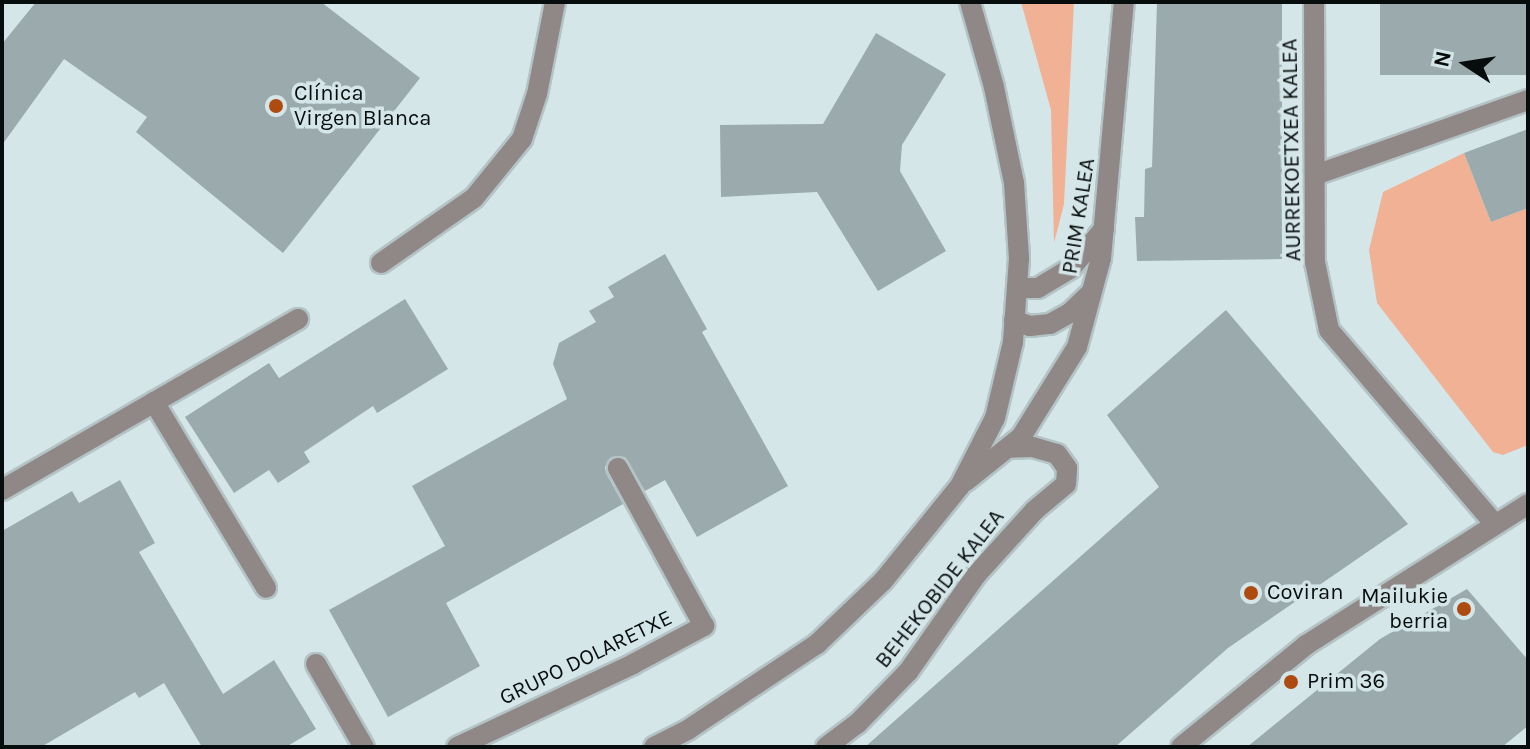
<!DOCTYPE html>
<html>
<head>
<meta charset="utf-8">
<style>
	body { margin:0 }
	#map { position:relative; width:1530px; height:749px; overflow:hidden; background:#d5e6e8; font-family:Karla,sans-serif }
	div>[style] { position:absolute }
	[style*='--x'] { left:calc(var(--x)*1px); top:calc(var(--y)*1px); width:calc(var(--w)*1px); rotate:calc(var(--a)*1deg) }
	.green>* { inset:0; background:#f1b195 }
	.building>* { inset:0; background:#9babad; transform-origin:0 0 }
	.roads { filter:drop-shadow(2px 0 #b4c3c5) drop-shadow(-2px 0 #b4c3c5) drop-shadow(0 2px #b4c3c5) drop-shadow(0 -2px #b4c3c5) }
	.minor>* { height:20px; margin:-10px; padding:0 10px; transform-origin:10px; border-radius:10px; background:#8f8886 }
	.dots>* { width:22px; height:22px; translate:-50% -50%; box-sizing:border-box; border:4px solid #d5e6e8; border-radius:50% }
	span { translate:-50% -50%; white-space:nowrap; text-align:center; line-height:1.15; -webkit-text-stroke:7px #d5e6e8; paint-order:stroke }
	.poi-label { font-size:22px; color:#070d0d }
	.left { translate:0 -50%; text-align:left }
	.right { translate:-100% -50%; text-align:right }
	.street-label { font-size:22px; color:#070d0d }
	.frame { position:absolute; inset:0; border:4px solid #070d0d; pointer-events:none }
	.north { position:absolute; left:1426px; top:24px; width:80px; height:80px; -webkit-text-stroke:6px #d5e6e8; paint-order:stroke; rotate:282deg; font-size:22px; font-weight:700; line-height:32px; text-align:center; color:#070d0d }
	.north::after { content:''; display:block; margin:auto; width:28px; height:36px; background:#070d0d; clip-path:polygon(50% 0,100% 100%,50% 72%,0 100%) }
</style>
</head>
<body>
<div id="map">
	<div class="green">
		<div style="clip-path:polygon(1021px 2px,1074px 2px,1064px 204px,1054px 243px,1051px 110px)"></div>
		<div style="clip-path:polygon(1464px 153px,1491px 222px,1528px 208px,1528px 445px,1503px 455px,1493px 452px,1377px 303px,1369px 250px,1383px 192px)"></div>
	</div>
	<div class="building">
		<div style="clip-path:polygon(36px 2px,321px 2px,420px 78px,283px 253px,136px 132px,147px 117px,64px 59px,2px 145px,2px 44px)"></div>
		<div style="clip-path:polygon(1157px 2px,1282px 2px,1282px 259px,1137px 261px,1135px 217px,1144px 217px,1145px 169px,1152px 167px)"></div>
		<div style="left:1380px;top:2px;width:148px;height:73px"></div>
		<div style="clip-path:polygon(876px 33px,946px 74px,902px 145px,900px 171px,946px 251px,878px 291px,817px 192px,721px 197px,720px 125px,823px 124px)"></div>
		<div style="clip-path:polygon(1528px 129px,1528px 208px,1491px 222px,1464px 153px)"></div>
		<div style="clip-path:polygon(665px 254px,707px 329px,702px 332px,788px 486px,697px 537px,665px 480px,645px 491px,625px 457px,611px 457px,605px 467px,606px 473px,623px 504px,446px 603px,480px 666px,388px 717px,329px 610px,445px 546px,412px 486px,567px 399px,553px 364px,559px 343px,596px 322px,589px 311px,614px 297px,608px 287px)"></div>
		<div style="clip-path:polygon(405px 299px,448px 369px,377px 413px,373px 406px,304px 452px,310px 462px,278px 483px,269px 470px,234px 493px,185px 417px,269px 363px,279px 378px)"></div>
		<div style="clip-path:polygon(1226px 310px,1408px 524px,1228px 648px,1115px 747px,865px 747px,1159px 487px,1107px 415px)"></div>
		<div style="clip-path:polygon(120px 480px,155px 543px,139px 552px,223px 694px,274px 660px,316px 729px,286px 747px,202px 747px,164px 683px,139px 698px,135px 692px,41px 747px,2px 747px,2px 531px,72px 491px,79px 503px)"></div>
		<div style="clip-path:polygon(1467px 589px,1528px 660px,1528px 726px,1502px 747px,1247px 747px,1380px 639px)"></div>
	</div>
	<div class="roads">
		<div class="minor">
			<div style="--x:1314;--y:2;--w:260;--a:89.8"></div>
			<div style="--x:1315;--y:262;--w:69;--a:78.4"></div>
			<div style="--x:1329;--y:330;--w:254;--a:49.5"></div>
			<div style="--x:1315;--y:175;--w:226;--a:-19.4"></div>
			<div style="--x:381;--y:263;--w:113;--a:-35"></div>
			<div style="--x:474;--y:198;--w:76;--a:-50.9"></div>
			<div style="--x:522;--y:139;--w:47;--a:-71.6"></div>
			<div style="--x:537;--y:94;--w:94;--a:-78.9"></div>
			<div style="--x:1017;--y:288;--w:21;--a:0"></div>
			<div style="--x:1038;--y:288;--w:39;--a:-31"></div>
			<div style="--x:1071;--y:268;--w:51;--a:-49.8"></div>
			<div style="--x:1014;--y:320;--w:17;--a:21"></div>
			<div style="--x:1030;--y:326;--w:20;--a:-6"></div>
			<div style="--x:1050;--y:324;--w:23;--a:-29"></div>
			<div style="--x:1070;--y:313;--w:28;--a:-44"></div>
			<div style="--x:154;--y:402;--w:217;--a:58.9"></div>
			<div style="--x:966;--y:481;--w:70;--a:-38.7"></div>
			<div style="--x:1021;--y:437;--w:106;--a:-58.1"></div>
			<div style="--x:1077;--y:347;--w:92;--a:-74.9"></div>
			<div style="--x:1101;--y:258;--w:257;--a:-84.9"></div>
			<div style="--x:2;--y:490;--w:342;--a:-30"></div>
			<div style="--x:316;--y:664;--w:96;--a:60"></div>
			<div style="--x:457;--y:747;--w:195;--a:-25.2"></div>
			<div style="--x:633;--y:664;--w:81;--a:-28.2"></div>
			<div style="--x:704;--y:626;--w:180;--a:-118.6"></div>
			<div style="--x:654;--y:747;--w:39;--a:-27"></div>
			<div style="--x:689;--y:729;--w:154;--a:-33.6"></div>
			<div style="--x:817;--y:644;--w:91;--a:-43.7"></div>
			<div style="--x:883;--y:581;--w:122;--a:-51"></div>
			<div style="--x:960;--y:486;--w:76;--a:-62.8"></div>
			<div style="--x:995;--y:418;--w:78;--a:-76.7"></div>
			<div style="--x:1013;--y:342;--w:84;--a:-85.9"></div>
			<div style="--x:1019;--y:258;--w:75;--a:-93.8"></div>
			<div style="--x:1014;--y:183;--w:98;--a:-101.8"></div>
			<div style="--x:994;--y:87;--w:88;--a:-105.8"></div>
			<div style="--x:826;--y:747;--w:39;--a:-37"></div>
			<div style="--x:857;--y:724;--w:73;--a:-45.6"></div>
			<div style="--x:908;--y:672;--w:120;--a:-54.9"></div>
			<div style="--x:977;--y:574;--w:86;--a:-47.8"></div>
			<div style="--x:1035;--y:510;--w:40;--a:-40"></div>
			<div style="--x:1066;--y:484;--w:16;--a:-86"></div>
			<div style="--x:1067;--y:468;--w:17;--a:-126"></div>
			<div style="--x:1057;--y:454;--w:25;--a:-164"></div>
			<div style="--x:1033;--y:447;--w:25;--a:178"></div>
			<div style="--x:1181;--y:747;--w:161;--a:-39.2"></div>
			<div style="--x:1306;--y:645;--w:263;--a:-32.4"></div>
		</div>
	</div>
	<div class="dots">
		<div style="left:276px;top:106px;background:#ad4b11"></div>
		<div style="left:1251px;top:593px;background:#ad4b11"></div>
		<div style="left:1464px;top:609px;background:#ad4b11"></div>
		<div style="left:1291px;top:682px;background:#ad4b11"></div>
	</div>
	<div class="poi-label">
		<span class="left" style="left:294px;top:106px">Clínica<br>Virgen Blanca</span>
		<span class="left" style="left:1267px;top:593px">Coviran</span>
		<span class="right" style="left:1448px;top:609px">Mailukie<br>berria</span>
		<span class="left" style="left:1307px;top:682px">Prim 36</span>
	</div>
	<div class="street-label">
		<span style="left:1292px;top:150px;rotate:-91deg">AURREKOETXEA KALEA</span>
		<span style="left:1079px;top:216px;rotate:-81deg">PRIM KALEA</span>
		<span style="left:940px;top:589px;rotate:-52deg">BEHEKOBIDE KALEA</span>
		<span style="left:586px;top:658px;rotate:-26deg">GRUPO DOLARETXE</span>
	</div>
	<div class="frame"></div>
	<div class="north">N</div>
</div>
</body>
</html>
